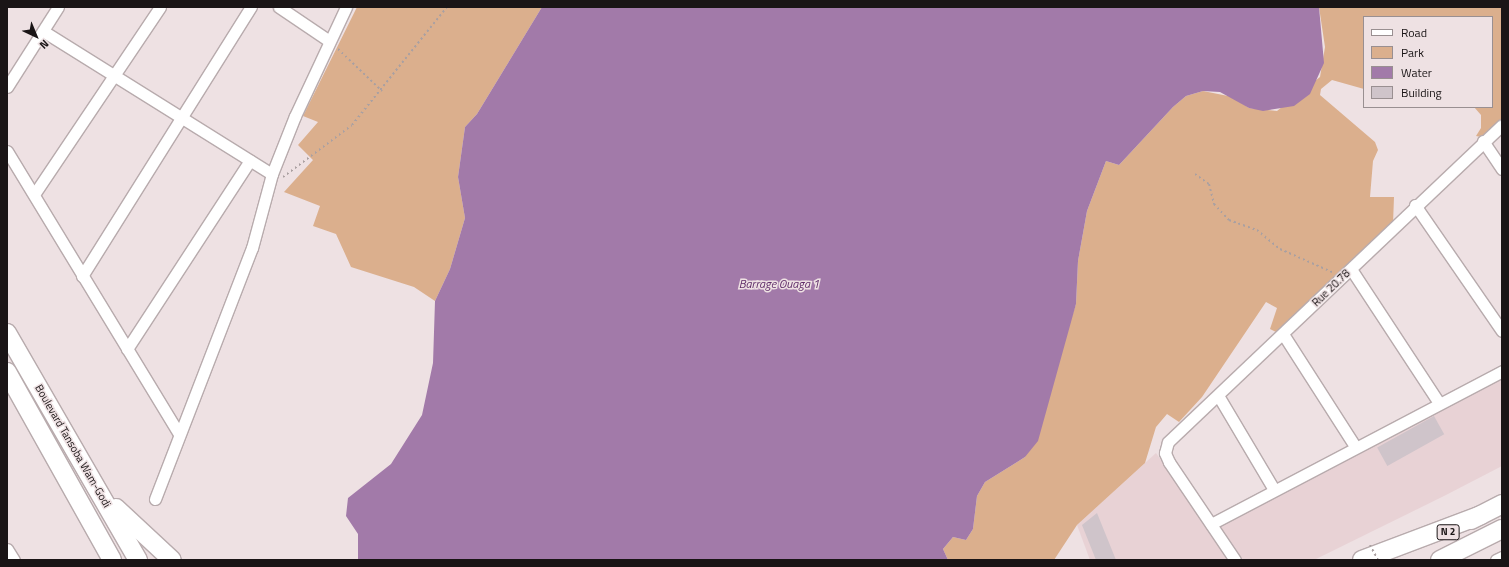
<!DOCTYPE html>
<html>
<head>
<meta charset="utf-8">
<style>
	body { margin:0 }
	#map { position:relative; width:1509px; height:567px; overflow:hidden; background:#eee1e3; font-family:"Titillium Web",sans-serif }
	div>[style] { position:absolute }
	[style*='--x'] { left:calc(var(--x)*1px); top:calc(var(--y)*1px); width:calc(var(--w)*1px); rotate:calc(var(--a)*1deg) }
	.built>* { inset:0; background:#e8d2d5 }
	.green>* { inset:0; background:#dbaf8d }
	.water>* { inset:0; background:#a27aa9 }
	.building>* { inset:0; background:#cfc4ca; transform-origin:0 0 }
	.path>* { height:2px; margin-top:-1px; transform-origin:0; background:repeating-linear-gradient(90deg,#aaa0a1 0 2px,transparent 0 5px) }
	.roads { filter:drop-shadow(1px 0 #b8abad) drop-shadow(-1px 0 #b8abad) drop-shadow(0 1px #b8abad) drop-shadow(0 -1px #b8abad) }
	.street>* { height:11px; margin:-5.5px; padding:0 5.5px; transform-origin:5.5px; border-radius:5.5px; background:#fff }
	.primary>* { height:18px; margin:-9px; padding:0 9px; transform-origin:9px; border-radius:9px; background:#fff }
	.path-bridge>* { height:2px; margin-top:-1px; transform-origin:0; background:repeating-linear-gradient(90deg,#aaa0a1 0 2px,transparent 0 5px) }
	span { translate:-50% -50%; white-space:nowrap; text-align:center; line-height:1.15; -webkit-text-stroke:3px #eee1e3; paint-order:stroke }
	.shield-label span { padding:1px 3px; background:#eee1e3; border:1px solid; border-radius:3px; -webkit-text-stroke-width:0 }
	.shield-label { font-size:10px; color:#1a1516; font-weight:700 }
	.street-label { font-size:11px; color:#1a1516 }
	.water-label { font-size:12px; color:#602e6a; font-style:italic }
	.frame { position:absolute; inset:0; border:8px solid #1a1516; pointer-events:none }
	.legend { position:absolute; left:1363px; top:16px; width:130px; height:92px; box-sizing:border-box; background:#eee1e3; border:1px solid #998f91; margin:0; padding:5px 7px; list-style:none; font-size:12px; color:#1a1516 }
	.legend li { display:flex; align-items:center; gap:8px; height:20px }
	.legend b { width:20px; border:1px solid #998f91 }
	.north { position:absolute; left:16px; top:16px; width:40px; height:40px; -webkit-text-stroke:3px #eee1e3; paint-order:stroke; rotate:136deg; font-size:11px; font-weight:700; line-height:16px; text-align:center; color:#1a1516 }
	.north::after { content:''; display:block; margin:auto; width:14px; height:18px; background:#1a1516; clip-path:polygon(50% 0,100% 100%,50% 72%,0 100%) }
</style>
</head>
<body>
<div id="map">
	<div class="built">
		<div style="clip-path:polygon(1502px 378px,1502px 466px,1444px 496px,1314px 560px,1243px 560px,1216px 522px)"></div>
		<div style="clip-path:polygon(1156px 453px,1232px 560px,1090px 560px,1077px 525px)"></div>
	</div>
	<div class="green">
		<div style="clip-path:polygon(357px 7px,542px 7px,477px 114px,465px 127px,458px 177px,465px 218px,450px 269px,435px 301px,414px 287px,351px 267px,336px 234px,313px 226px,320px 206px,284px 192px,313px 160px,298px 145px,318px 122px,303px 116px)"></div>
		<div style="clip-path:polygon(1319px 7px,1502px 7px,1502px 119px,1481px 137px,1476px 136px,1481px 128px,1481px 115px,1474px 107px,1492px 107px,1492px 17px,1364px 17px,1364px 89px,1332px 80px,1321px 89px,1320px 95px,1375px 142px,1378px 150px,1373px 161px,1370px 197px,1394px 197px,1393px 224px,1278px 333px,1270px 329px,1277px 308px,1266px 302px,1202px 397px,1179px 422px,1167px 414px,1156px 427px,1145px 463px,1077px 525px,1054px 560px,948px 560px,943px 549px,953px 537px,966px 540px,973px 529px,977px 496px,985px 482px,1025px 457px,1076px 304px,1078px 261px,1087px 211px,1106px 161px,1119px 165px,1173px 107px,1186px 96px,1203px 91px,1233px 97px,1249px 108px,1277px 111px,1320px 77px,1325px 47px)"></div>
	</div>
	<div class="water">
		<div style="clip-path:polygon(542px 7px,1319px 7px,1324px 63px,1310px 94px,1294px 106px,1263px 111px,1249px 108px,1220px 92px,1203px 91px,1186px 96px,1173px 107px,1119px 165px,1106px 161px,1087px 211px,1078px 261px,1076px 304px,1038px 441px,1025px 457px,985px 482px,977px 496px,973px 529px,966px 540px,953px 537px,943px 549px,948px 560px,358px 560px,358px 534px,346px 516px,348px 498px,391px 464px,422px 415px,433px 363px,435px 301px,450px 269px,465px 218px,458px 177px,465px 127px,477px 114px)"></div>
	</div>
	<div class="building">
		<div style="left:1434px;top:416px;width:21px;height:65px;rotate:61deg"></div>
		<div style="clip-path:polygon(1097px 513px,1116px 560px,1096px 560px,1082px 525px)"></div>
	</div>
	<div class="path">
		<div style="--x:338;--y:49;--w:61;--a:43.7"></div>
		<div style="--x:1195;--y:174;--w:17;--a:36"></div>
		<div style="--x:1209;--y:184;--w:21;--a:76"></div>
		<div style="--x:1214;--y:204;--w:22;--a:47"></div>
		<div style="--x:1229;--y:220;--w:30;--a:20"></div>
		<div style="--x:1257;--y:230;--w:30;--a:40"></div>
		<div style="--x:1280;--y:249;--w:57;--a:23.9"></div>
		<div style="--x:283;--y:177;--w:86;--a:-37"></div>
		<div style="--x:352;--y:125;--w:151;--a:-51.2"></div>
	</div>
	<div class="roads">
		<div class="street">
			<div style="--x:279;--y:7;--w:59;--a:34"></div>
			<div style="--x:43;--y:31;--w:270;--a:32"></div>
			<div style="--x:7;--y:87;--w:95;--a:-57.5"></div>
			<div style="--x:1483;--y:141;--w:34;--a:56"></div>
			<div style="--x:7;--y:151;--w:329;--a:58.7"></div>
			<div style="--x:35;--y:193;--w:224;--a:-56.1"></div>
			<div style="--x:1415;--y:205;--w:153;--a:55.4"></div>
			<div style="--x:1351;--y:269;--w:160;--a:56.7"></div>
			<div style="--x:82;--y:276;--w:318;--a:-57.9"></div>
			<div style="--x:1283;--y:334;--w:133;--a:57.3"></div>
			<div style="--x:127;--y:349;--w:225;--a:-56.9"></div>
			<div style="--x:1219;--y:397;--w:106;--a:59.3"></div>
			<div style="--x:155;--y:499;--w:269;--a:-68.9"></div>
			<div style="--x:252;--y:248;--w:77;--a:-74.9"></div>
			<div style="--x:272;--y:174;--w:62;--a:-68.4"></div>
			<div style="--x:295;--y:116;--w:120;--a:-64.9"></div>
			<div style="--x:1211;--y:524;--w:329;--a:-27.7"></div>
			<div style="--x:7;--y:549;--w:13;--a:58"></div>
			<div style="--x:1235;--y:560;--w:118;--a:-124"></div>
			<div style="--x:1169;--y:462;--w:10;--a:-114"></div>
			<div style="--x:1165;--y:453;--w:11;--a:-75"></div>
			<div style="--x:1168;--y:442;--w:460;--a:-43.5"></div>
			<div style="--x:1496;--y:560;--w:7;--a:-27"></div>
		</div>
		<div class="primary">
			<div style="--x:7;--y:333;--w:262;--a:60"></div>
			<div style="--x:7;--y:372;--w:215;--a:60.8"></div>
			<div style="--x:116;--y:508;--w:76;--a:42.9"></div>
			<div style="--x:1471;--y:520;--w:35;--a:-27"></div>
			<div style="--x:1362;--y:560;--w:127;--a:-20.7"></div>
			<div style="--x:1440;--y:560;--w:69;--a:-26.6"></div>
		</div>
	</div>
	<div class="path-bridge">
		<div style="--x:1370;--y:545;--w:17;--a:62"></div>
	</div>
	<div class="shield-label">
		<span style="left:1448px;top:532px">N 2</span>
	</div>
	<div class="street-label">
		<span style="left:1331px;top:288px;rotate:-44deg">Rue 20.78</span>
		<span style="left:73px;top:446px;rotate:60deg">Boulevard Tansoba Wam-Godi</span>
	</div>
	<div class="water-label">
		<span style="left:779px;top:284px">Barrage Ouaga 1</span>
	</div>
	<div class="frame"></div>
	<ul class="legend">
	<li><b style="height:5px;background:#fff"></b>Road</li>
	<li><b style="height:11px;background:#dbaf8d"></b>Park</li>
	<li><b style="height:11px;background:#a27aa9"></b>Water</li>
	<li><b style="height:11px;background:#cfc4ca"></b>Building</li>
	</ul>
	<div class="north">N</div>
</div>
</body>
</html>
